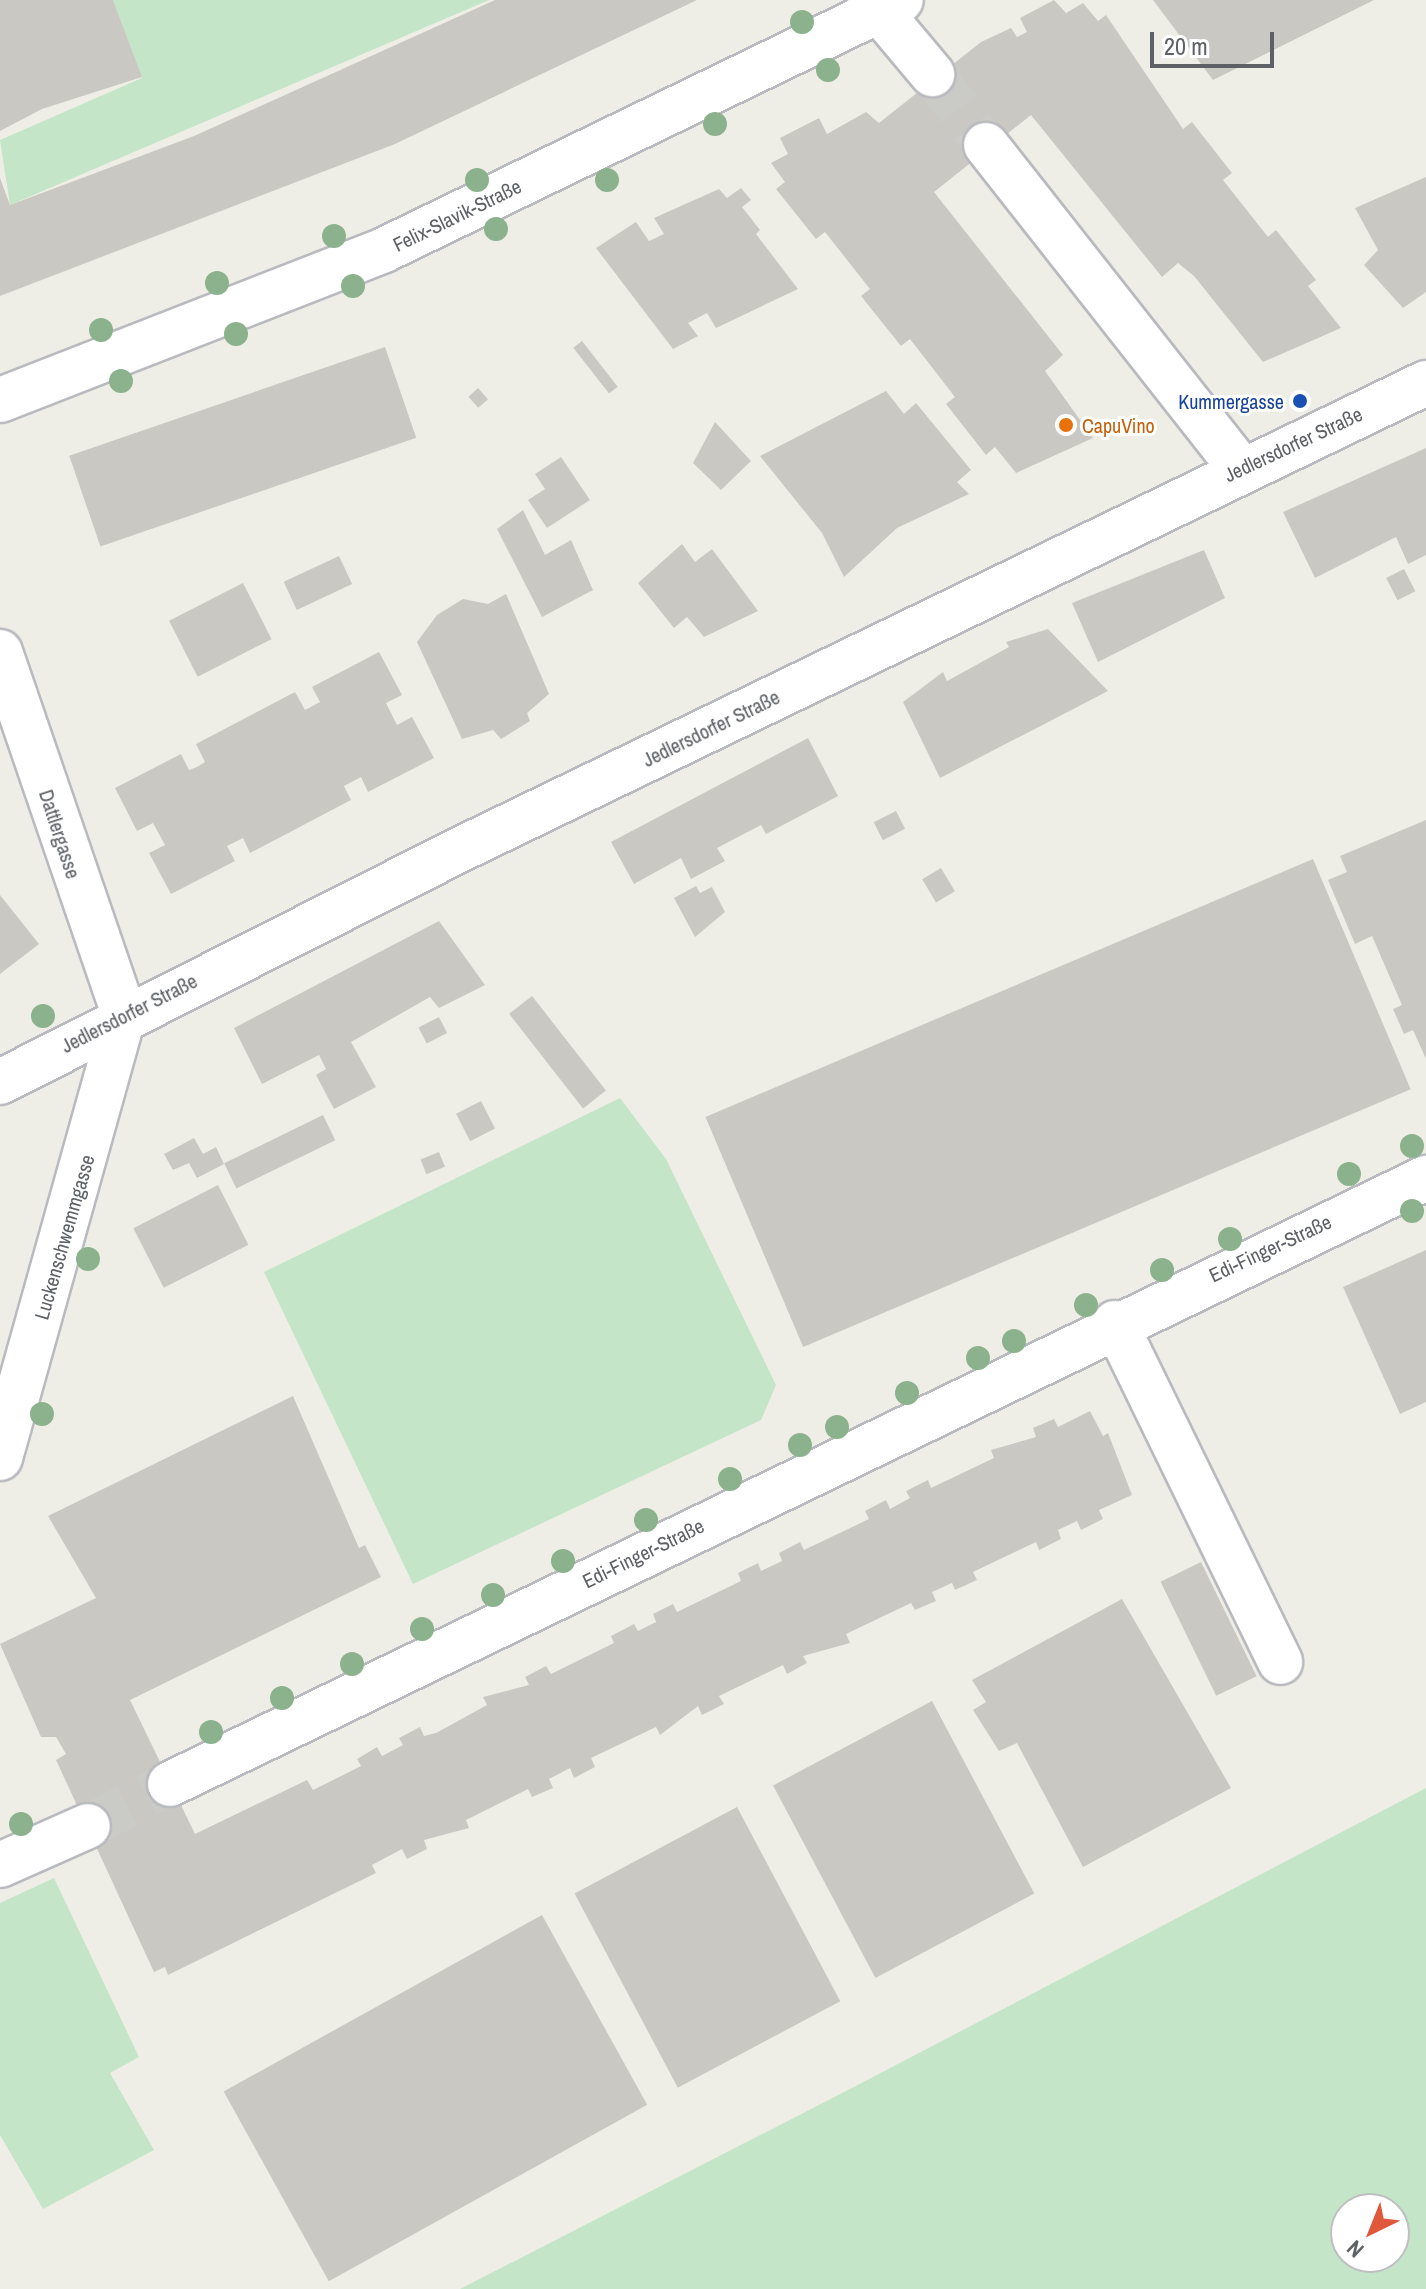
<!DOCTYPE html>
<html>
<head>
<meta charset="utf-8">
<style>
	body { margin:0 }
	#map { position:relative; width:1426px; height:2289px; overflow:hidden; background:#efeee6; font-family:"Archivo Narrow",sans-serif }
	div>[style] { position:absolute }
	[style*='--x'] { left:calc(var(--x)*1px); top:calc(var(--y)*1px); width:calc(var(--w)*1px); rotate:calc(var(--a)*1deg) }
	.green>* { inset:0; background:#c4e5c7 }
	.building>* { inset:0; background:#cac8c2; transform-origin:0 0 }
	.minor-tunnel>* { height:44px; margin-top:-22px; transform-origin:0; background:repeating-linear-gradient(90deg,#cacac6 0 44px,transparent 0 66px) }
	.roads { filter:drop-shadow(2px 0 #b8babf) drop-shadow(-2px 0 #b8babf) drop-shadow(0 2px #b8babf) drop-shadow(0 -2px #b8babf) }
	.minor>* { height:44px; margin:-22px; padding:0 22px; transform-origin:22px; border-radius:22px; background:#fff }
	.trees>* { width:24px; height:24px; margin:-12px; border-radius:50%; background:#8bb28c }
	.dots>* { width:22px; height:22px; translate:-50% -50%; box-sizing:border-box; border:4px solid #fff; border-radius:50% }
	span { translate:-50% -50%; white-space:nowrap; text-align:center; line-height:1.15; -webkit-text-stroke:6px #fff; paint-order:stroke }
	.street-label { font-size:20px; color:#5d6065 }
	.transit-label { font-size:20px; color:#164399 }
	.right { translate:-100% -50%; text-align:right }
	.food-label { font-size:20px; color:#c56008 }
	.left { translate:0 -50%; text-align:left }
	.north { position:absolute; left:1330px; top:2193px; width:80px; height:80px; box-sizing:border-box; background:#fff; border:2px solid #bebfc1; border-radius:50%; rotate:223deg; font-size:22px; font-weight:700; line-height:32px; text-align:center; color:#5d6065 }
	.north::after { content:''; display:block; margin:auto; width:28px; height:36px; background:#df583b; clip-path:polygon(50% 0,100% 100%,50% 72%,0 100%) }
	.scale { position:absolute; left:1150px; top:32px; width:124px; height:36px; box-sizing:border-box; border:4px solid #5d6065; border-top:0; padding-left:10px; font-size:24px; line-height:28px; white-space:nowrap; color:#5d6065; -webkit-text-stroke:6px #fff; paint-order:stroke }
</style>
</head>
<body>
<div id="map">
	<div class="green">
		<div style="clip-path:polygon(113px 0,489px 0,10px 205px,0 140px,142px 78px)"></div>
		<div style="clip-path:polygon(620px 1098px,666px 1159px,776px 1385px,761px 1420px,413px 1584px,264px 1272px)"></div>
		<div style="clip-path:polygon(evenodd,1426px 1788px,1426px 2289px,460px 2289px,850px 2089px,1426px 1788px,1346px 2209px,1394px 2209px,1394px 2257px,1346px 2257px,1346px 2209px)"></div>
		<div style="clip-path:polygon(54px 1878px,139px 2057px,110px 2073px,154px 2150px,43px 2209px,0 2135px,0 1903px)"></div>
	</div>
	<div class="building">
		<div style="clip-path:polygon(0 0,113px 0,142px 77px,42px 109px,0 131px)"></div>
		<div style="clip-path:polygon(495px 0,697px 0,395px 144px,0 296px,0 178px,10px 205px,194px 136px)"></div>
		<div style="clip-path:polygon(1054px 0,1066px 13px,1083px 3px,1098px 21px,1106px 15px,1183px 129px,1192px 122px,1232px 173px,1223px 180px,1268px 237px,1276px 230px,1316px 280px,1308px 286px,1341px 328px,1263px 362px,1194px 276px,1178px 263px,1162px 277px,1031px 115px,934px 192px,1063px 355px,1045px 371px,1093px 438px,1016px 473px,995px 447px,986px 455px,946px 404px,955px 397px,910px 339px,901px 346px,861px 296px,870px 289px,825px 232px,816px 239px,776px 189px,785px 182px,771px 163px,788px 154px,780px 138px,819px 118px,827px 134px,866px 112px,879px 123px,981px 42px,1011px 28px,1017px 37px,1027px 32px,1020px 18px)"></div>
		<div style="clip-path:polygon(1153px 0,1374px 0,1213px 80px)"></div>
		<div style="clip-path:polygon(1426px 177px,1426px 292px,1403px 308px,1364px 265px,1378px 250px,1355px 208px)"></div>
		<div style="clip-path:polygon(741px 188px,751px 200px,742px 207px,760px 230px,756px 234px,798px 289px,716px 328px,707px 313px,688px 323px,698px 336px,673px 349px,596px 248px,636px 222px,649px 241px,664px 234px,654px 218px,719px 189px,727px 198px)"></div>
		<div style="left:582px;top:341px;width:58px;height:11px;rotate:52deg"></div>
		<div style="left:385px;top:347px;width:96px;height:334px;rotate:71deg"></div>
		<div style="left:478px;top:388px;width:15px;height:13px;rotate:48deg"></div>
		<div style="clip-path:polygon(886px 391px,904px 414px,916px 403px,971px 470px,957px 482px,969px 494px,897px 528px,844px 577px,822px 533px,760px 456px)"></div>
		<div style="clip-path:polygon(715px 422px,751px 461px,721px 490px,693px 463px)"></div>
		<div style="clip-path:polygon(1426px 448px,1426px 555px,1408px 564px,1396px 537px,1315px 578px,1283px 512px)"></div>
		<div style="clip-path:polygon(561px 457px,590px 500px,547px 528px,528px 500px,545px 489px,535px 474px)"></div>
		<div style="clip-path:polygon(523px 510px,545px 555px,571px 540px,593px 590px,542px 617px,497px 529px)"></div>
		<div style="clip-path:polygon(682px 544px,695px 562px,712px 549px,758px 611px,704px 637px,687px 617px,674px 628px,638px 583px)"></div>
		<div style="clip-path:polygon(1204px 550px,1225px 598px,1098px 662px,1072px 603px)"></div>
		<div style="left:339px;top:556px;width:31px;height:61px;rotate:65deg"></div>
		<div style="left:1404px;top:569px;width:25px;height:20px;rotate:63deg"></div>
		<div style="left:243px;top:583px;width:63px;height:83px;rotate:63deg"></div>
		<div style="clip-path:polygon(506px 594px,549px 694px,527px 713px,530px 721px,501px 739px,493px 730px,462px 739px,417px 642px,437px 615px,463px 599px,488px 604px)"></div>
		<div style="clip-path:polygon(1048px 629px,1108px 691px,940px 778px,903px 702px,943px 672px,947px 681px,1009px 647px,1006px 642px)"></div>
		<div style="clip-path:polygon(379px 652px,402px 695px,386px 703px,397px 725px,412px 717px,434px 758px,368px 792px,361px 777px,344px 786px,351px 800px,250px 853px,243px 838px,227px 846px,235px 861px,171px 894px,149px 853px,165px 845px,153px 823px,137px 831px,115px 788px,181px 754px,189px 770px,197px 767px,205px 762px,196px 744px,295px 692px,305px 710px,320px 702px,312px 687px)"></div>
		<div style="clip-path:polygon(808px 738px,838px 796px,766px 834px,761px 825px,717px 848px,725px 861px,691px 879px,681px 858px,634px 884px,611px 842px)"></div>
		<div style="left:896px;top:811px;width:20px;height:25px;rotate:63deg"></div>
		<div style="clip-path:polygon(1426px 820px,1426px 1059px,1413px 1030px,1404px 1034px,1393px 1009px,1402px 1005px,1372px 936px,1355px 944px,1328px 880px,1347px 872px,1340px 856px)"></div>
		<div style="left:1313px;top:859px;width:250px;height:660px;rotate:67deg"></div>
		<div style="left:941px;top:868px;width:27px;height:22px;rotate:59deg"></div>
		<div style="clip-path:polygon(696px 886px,700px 893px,712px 887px,725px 912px,695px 937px,674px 898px)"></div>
		<div style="clip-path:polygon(0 895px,39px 944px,0 974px)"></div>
		<div style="clip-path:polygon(439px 921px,485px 985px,439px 1008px,430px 997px,351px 1042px,376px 1087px,334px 1109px,316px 1075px,326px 1069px,319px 1055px,262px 1084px,234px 1028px)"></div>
		<div style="left:532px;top:996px;width:120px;height:29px;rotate:52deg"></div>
		<div style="left:439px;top:1017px;width:18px;height:23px;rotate:63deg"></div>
		<div style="left:481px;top:1101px;width:31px;height:28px;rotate:63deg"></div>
		<div style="left:323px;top:1115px;width:28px;height:110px;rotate:64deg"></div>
		<div style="clip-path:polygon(194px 1138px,203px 1154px,216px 1147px,224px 1164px,197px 1178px,189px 1163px,173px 1170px,164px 1154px)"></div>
		<div style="left:439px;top:1152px;width:16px;height:20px;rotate:68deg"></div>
		<div style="left:218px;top:1185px;width:67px;height:95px;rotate:63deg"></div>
		<div style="clip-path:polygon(1426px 1250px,1426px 1402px,1400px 1414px,1343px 1287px)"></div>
		<div style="clip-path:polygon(293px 1396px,359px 1548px,365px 1545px,381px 1577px,130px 1700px,195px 1834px,307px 1780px,313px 1790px,361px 1766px,357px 1759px,377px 1747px,382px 1756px,403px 1745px,399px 1738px,420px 1727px,424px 1736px,436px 1733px,487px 1705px,483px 1697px,529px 1685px,525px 1677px,546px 1666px,551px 1674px,614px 1643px,611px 1636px,634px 1624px,638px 1631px,656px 1622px,653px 1614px,673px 1604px,677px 1612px,741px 1581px,738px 1573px,758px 1563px,761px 1571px,782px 1561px,779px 1553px,800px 1542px,804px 1550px,869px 1519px,865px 1511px,886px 1500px,890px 1509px,910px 1498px,906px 1491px,928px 1480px,931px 1488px,994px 1458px,991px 1450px,1036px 1437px,1033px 1428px,1054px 1419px,1058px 1427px,1090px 1411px,1103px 1436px,1108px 1433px,1132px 1495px,1099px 1510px,1103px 1519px,1081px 1530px,1077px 1521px,1058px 1530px,1061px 1539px,1039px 1550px,1036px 1542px,973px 1572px,977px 1580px,955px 1590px,952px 1583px,932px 1592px,936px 1601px,915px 1610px,911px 1603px,846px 1634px,850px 1643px,803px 1656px,807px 1663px,787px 1674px,783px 1665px,719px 1696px,724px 1704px,702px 1715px,698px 1706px,660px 1735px,656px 1727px,591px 1758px,595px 1767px,574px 1778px,570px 1768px,549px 1779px,553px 1788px,532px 1797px,528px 1789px,466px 1820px,469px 1828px,424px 1840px,427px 1849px,407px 1859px,402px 1849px,372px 1865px,376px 1873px,168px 1975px,165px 1967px,154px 1972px,56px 1760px,66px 1754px,56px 1737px,41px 1737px,0 1644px,96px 1598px,48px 1516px)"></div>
		<div style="left:1201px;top:1562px;width:127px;height:45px;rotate:64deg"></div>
		<div style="clip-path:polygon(1122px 1599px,1231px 1788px,1083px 1867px,1017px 1743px,999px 1751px,973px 1710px,986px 1702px,972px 1680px)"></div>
		<div style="left:932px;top:1701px;width:218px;height:180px;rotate:62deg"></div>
		<div style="left:737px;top:1807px;width:220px;height:184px;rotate:62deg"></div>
		<div style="left:542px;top:1915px;width:217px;height:364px;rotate:61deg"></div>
	</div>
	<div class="minor-tunnel">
		<div style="--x:932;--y:74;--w:89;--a:52.7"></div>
		<div style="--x:88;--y:1826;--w:92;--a:-27.1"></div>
	</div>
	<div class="roads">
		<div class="minor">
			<div style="--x:870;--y:0;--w:97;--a:50"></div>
			<div style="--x:986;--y:145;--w:411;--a:51.8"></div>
			<div style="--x:0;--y:400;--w:412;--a:-21.3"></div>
			<div style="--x:384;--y:250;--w:574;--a:-25.81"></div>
			<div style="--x:0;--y:652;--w:383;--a:71.1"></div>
			<div style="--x:0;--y:1082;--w:514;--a:-26.81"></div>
			<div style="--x:459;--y:850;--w:1074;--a:-25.78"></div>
			<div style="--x:1115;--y:1323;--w:377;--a:64"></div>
			<div style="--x:0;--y:1458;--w:461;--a:-74.4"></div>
			<div style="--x:170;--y:1784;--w:1395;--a:-25.76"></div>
			<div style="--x:0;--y:1865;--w:96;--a:-23.9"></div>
		</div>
	</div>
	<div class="trees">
		<div style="left:802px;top:22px"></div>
		<div style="left:828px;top:70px"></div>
		<div style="left:715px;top:124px"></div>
		<div style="left:477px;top:180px"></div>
		<div style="left:607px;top:180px"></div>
		<div style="left:496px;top:229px"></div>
		<div style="left:334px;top:236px"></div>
		<div style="left:217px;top:283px"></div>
		<div style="left:353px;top:286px"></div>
		<div style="left:101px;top:330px"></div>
		<div style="left:236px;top:334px"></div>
		<div style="left:121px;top:381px"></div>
		<div style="left:43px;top:1016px"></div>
		<div style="left:1412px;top:1146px"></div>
		<div style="left:1349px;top:1174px"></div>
		<div style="left:1412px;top:1211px"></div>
		<div style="left:1230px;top:1239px"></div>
		<div style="left:88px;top:1259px"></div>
		<div style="left:1162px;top:1270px"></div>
		<div style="left:1086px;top:1305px"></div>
		<div style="left:1014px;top:1341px"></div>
		<div style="left:978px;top:1358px"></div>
		<div style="left:907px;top:1393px"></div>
		<div style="left:42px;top:1414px"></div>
		<div style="left:837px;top:1427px"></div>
		<div style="left:800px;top:1445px"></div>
		<div style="left:730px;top:1479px"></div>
		<div style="left:646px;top:1520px"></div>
		<div style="left:563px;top:1561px"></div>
		<div style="left:493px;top:1595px"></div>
		<div style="left:422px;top:1629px"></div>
		<div style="left:352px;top:1664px"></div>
		<div style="left:282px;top:1698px"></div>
		<div style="left:211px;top:1732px"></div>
		<div style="left:21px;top:1824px"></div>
	</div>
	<div class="dots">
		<div style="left:1300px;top:401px;background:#1a4fb4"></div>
		<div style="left:1066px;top:425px;background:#e8710a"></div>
	</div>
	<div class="street-label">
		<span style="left:457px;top:215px;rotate:-26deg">Felix-Slavik-Straße</span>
		<span style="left:1293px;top:444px;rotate:-25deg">Jedlersdorfer Straße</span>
		<span style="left:711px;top:728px;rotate:-26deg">Jedlersdorfer Straße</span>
		<span style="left:60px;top:834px;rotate:72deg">Dattlergasse</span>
		<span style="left:129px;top:1013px;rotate:-27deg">Jedlersdorfer Straße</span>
		<span style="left:64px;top:1237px;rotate:-74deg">Luckenschwemmgasse</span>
		<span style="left:1270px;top:1248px;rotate:-25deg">Edi-Finger-Straße</span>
		<span style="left:643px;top:1553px;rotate:-26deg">Edi-Finger-Straße</span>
	</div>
	<div class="transit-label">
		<span class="right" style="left:1284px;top:401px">Kummergasse</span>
	</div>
	<div class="food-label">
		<span class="left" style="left:1082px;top:425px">CapuVino</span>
	</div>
	<div class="north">N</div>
	<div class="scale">20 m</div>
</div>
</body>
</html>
